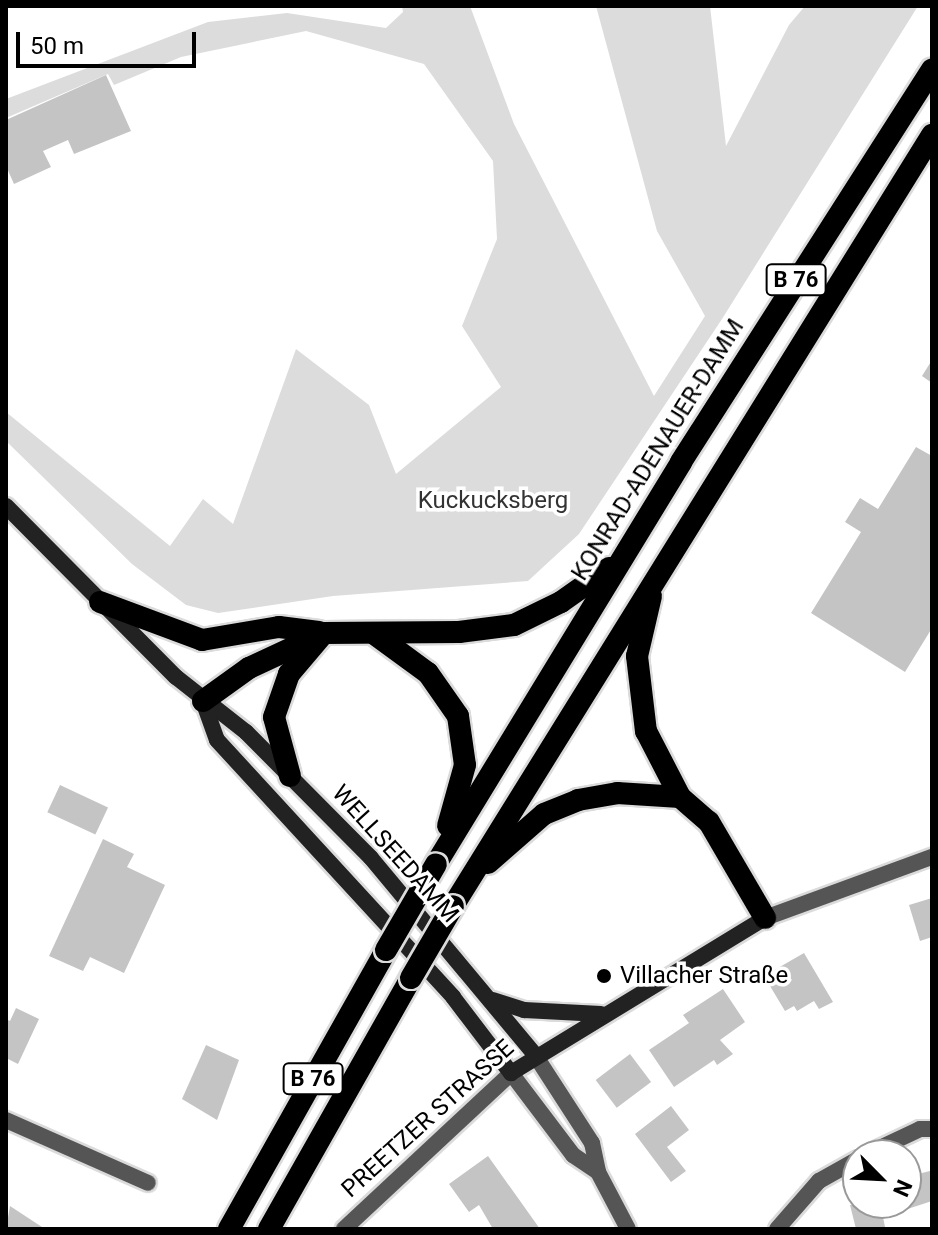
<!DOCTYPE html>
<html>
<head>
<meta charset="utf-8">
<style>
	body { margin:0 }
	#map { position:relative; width:938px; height:1235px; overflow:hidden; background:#fff; font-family:Roboto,sans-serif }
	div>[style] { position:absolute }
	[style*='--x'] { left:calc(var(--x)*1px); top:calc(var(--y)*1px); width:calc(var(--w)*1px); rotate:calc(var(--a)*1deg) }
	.green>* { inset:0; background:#dcdcdc }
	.building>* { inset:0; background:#c4c4c4; transform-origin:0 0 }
	.roads { filter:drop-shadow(2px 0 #dbdbdb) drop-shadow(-2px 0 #dbdbdb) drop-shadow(0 2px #dbdbdb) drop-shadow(0 -2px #dbdbdb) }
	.minor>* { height:16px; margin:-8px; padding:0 8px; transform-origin:8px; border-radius:8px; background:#555 }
	.tertiary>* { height:16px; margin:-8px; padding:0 8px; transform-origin:8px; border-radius:8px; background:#555 }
	.secondary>* { height:16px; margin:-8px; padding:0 8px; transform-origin:8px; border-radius:8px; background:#222 }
	.trunk>* { height:22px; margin:-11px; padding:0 11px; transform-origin:11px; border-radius:11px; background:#000 }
	.bridges { filter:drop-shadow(2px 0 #dbdbdb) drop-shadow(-2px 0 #dbdbdb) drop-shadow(0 2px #dbdbdb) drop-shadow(0 -2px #dbdbdb) }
	.trunk-bridge>* { height:22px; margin:-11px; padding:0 11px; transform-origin:11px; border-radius:11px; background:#000 }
	.dots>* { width:22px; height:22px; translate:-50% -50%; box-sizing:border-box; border:4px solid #fff; border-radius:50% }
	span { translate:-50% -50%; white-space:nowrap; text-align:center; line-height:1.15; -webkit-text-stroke:7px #fff; paint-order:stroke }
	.shield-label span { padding:2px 6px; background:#fff; border:2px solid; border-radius:6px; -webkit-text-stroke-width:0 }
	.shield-label { font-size:22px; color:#000; font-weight:700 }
	.street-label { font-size:24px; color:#000 }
	.park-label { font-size:24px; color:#333 }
	.poi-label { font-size:24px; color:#000 }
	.left { translate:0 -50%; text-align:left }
	.frame { position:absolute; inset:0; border:8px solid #000; pointer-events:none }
	.north { position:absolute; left:842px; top:1139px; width:80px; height:80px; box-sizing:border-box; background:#fff; border:2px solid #999; border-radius:50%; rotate:114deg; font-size:22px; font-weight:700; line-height:32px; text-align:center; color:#000 }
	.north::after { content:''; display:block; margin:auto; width:28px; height:36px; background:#000; clip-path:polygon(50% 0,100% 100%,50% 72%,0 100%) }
	.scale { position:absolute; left:16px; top:32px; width:180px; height:36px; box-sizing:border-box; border:4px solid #000; border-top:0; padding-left:10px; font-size:24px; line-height:28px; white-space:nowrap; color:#000; -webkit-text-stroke:6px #fff; paint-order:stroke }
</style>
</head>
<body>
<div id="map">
	<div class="green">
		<div style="clip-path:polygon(402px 6px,470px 6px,514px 124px,654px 396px,705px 316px,657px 231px,596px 6px,710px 6px,726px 146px,789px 25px,805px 6px,918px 6px,722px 319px,579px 534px,528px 581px,333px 596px,218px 613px,186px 605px,132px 564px,6px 441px,6px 412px,170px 546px,203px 499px,233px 524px,296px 349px,369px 405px,396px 474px,501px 387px,462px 326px,497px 239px,493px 161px,424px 64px,306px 31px,181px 57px,114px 85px,108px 74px,6px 118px,6px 99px,208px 22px,287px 13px,386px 28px,403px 12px)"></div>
	</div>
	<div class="building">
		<div style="clip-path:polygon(106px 75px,131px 131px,74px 154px,68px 140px,43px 151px,51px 167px,14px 184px,6px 166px,6px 120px)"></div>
		<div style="clip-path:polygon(932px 360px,932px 383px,922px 376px)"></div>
		<div style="clip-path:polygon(916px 447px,932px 456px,932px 628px,905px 672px,811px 613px,861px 532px,845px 522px,860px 498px,878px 509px)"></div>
		<div style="left:60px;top:785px;width:53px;height:30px;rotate:25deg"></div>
		<div style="clip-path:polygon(103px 839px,134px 854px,127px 867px,165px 885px,124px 973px,90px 957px,83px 971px,49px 956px)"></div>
		<div style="clip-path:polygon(932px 898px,932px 937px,920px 941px,909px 905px)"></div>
		<div style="clip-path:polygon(804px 953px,833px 1002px,819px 1009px,814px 1001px,797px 1011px,794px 1006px,785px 1011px,764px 976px)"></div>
		<div style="clip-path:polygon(723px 989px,745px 1022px,720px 1040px,733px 1054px,717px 1065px,714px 1060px,674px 1087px,649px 1050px,689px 1023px,683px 1015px)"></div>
		<div style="clip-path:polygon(16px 1008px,39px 1019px,18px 1064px,6px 1058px,6px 1019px,10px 1021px)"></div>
		<div style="clip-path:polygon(206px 1045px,239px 1060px,217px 1120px,182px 1099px)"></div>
		<div style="left:630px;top:1054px;width:35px;height:43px;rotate:53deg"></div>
		<div style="clip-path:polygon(671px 1106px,689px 1130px,667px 1147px,686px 1171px,671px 1182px,635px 1134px)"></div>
		<div style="clip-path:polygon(488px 1156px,540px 1229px,493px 1229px,479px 1205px,469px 1212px,449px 1184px)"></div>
		<div style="clip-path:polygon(930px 1171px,932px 1201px,883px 1217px,885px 1227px,856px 1229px,850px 1205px,906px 1203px,906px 1177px)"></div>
		<div style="clip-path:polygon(10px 1206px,45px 1229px,6px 1229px)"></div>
	</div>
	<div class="roads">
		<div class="minor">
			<div style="--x:6;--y:1120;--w:155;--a:23.9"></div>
			<div style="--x:865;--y:1155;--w:61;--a:-25.3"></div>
			<div style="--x:920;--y:1129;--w:12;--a:0"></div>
			<div style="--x:344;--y:1229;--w:229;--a:-43"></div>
			<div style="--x:777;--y:1229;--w:64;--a:-48.8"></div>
			<div style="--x:819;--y:1181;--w:45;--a:-29.4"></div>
		</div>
		<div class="tertiary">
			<div style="--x:765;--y:918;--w:178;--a:-20.1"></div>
			<div style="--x:535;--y:1055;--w:105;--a:57.1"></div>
			<div style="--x:592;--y:1143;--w:30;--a:78"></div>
			<div style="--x:598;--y:1172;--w:64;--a:62.2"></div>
			<div style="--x:511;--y:1073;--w:103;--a:52.9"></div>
			<div style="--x:573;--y:1155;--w:30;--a:34"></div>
		</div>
		<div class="secondary">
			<div style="--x:6;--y:506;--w:241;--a:45.2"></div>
			<div style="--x:176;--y:677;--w:89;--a:38.2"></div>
			<div style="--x:246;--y:732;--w:177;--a:45.2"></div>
			<div style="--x:371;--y:858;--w:256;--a:50.2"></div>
			<div style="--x:203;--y:701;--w:41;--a:70.3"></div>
			<div style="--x:217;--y:740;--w:349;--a:47.4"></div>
			<div style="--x:453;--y:997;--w:96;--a:52.7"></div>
			<div style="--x:511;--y:1073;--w:298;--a:-31.4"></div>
			<div style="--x:493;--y:1000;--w:33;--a:18"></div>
			<div style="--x:524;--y:1010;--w:77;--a:3"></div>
		</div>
		<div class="trunk">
			<div style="--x:651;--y:596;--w:62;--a:103.1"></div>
			<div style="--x:637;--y:656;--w:76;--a:83.2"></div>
			<div style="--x:646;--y:731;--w:74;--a:62.7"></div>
			<div style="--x:680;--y:797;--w:38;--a:41"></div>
			<div style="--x:709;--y:822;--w:111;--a:59.7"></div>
			<div style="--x:100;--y:602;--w:109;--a:20.4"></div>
			<div style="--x:202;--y:640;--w:78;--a:-9.6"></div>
			<div style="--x:279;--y:627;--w:40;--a:7.1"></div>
			<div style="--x:376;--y:635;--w:64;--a:36.2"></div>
			<div style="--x:428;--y:673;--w:52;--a:55.1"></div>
			<div style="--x:458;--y:716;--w:49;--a:81.9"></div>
			<div style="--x:465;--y:765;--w:63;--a:105.6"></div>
			<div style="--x:203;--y:701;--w:57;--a:-35.7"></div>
			<div style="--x:249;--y:668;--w:83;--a:-25"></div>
			<div style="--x:324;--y:633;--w:135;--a:-0.4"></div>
			<div style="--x:459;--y:632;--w:55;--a:-7.3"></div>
			<div style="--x:514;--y:625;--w:52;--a:-26.1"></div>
			<div style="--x:561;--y:602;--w:59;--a:-35.3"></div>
			<div style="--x:290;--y:776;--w:61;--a:-105.2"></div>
			<div style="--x:274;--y:717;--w:46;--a:-70.8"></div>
			<div style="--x:289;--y:674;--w:52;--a:-49.6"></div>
			<div style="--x:488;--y:863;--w:74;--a:-41.2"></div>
			<div style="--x:544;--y:814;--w:37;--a:-22"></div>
			<div style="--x:578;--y:800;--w:40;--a:-10"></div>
			<div style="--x:617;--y:793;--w:63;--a:3.6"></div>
			<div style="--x:436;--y:864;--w:471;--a:-58.6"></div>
			<div style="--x:681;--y:462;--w:466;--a:-57.4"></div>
			<div style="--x:453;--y:906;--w:908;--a:-58.15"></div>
			<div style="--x:229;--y:1229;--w:320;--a:-60.6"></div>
			<div style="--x:269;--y:1229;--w:288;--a:-60.5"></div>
		</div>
	</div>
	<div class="bridges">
		<div class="trunk-bridge">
			<div style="--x:386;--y:950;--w:99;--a:-59.8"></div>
			<div style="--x:411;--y:978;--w:83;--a:-59.7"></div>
		</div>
	</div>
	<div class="dots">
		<div style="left:604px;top:976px;background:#000"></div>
	</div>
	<div class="shield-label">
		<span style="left:796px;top:280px">B 76</span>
		<span style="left:313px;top:1079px">B 76</span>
	</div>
	<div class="street-label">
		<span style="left:658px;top:450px;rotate:-58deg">KONRAD-ADENAUER-DAMM</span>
		<span style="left:395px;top:854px;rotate:48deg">WELLSEEDAMM</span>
		<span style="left:428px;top:1119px;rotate:-42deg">PREETZER STRASSE</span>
	</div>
	<div class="park-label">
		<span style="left:493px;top:501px">Kuckucksberg</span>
	</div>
	<div class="poi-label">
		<span class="left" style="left:620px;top:976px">Villacher Straße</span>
	</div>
	<div class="frame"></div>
	<div class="north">N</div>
	<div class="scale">50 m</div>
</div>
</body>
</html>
